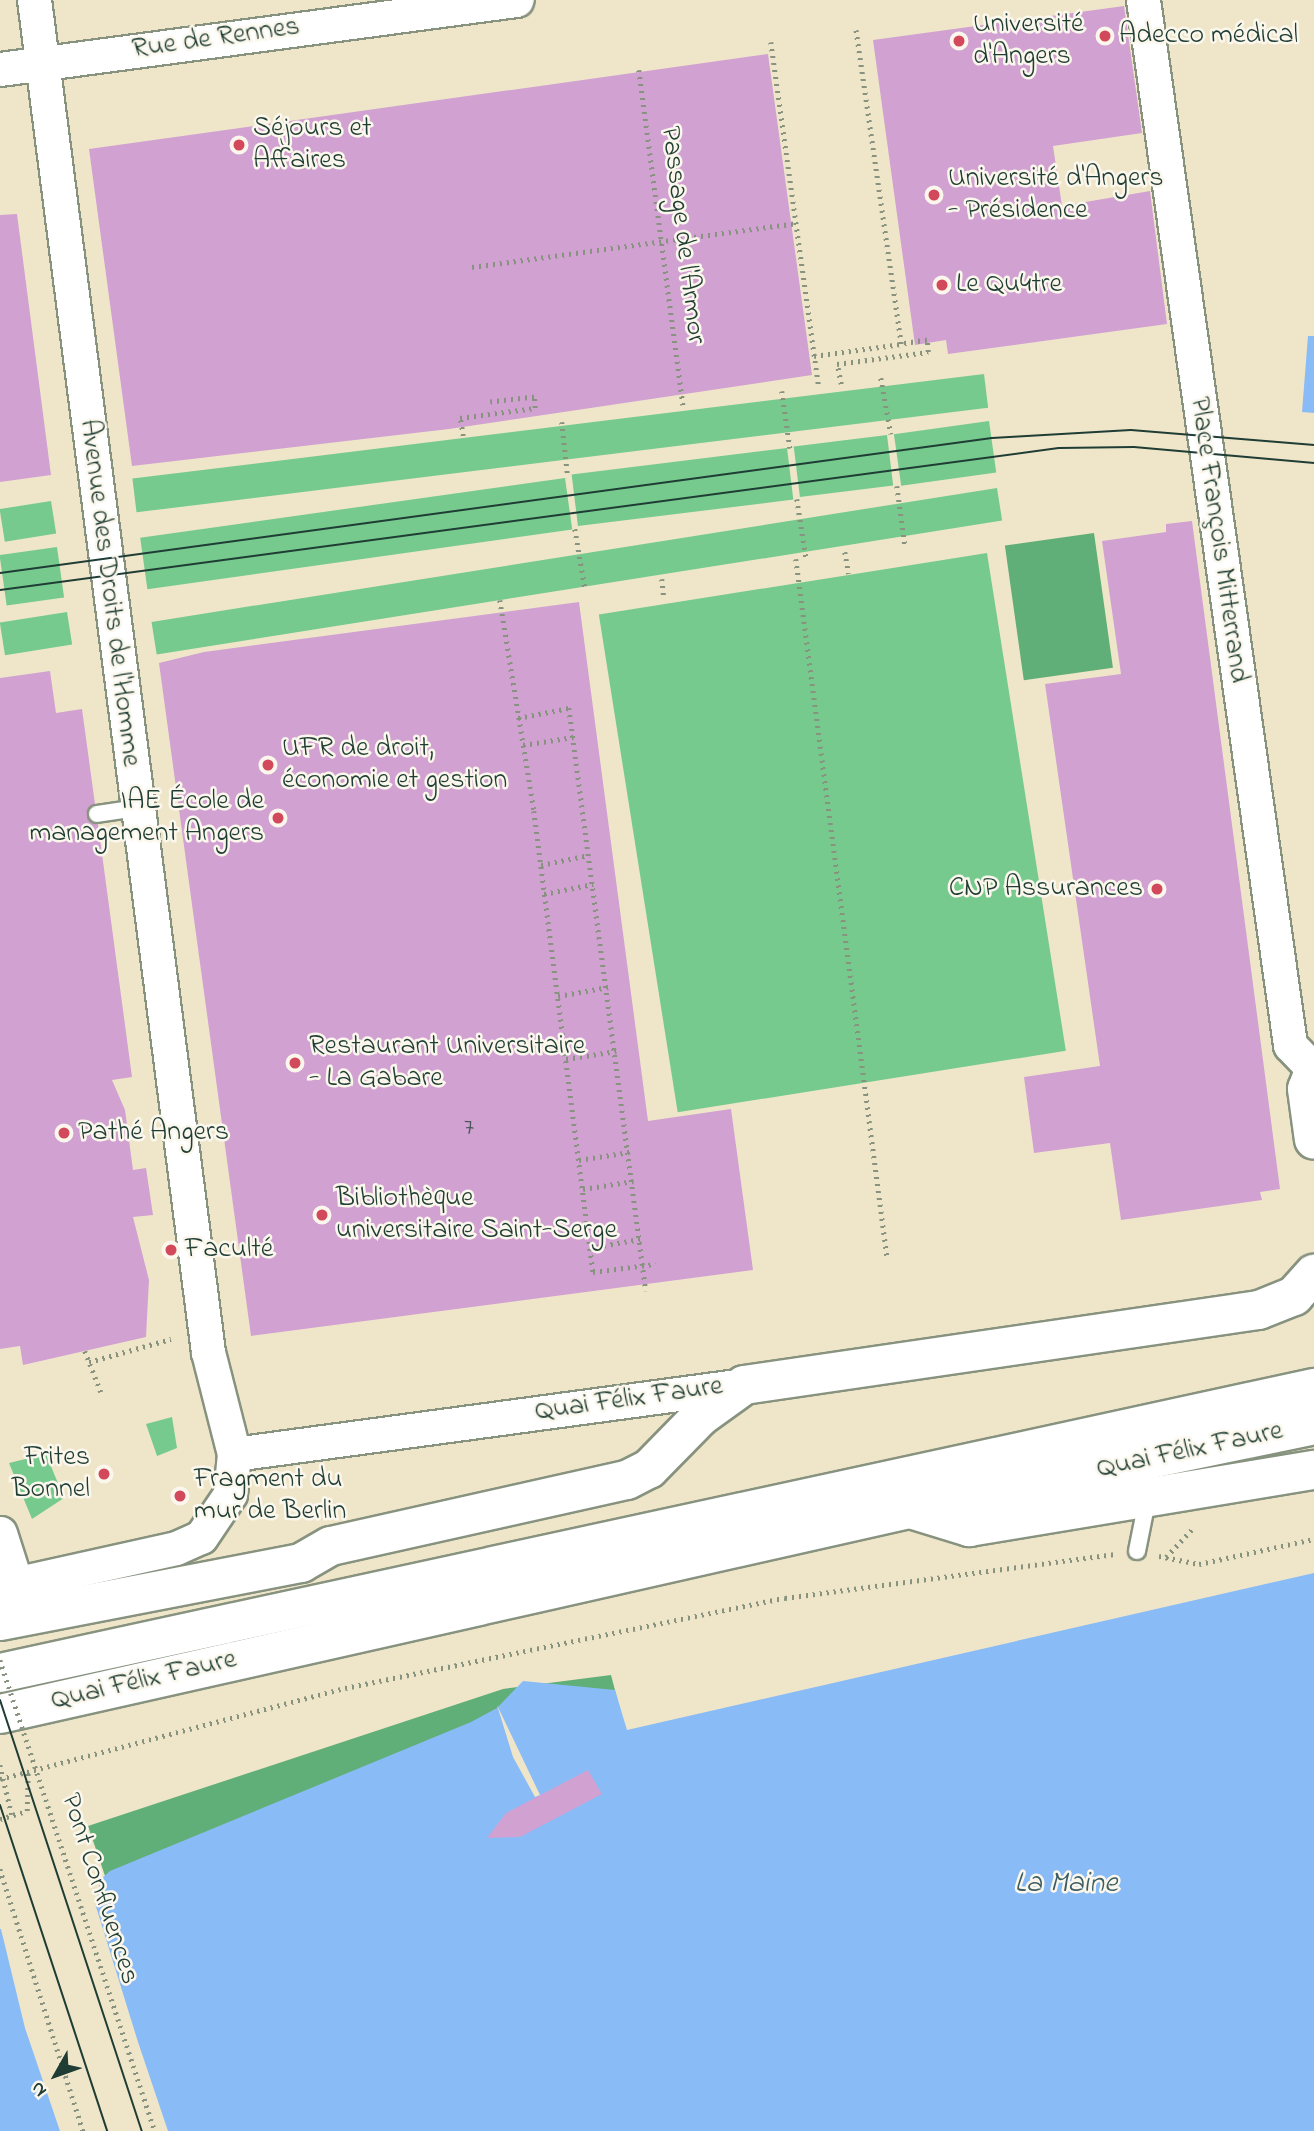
<!DOCTYPE html>
<html>
<head>
<meta charset="utf-8">
<style>
	body { margin:0 }
	#map { position:relative; width:1314px; height:2131px; overflow:hidden; background:#efe6ca; font-family:"Indie Flower",sans-serif }
	div>[style] { position:absolute }
	[style*='--x'] { left:calc(var(--x)*1px); top:calc(var(--y)*1px); width:calc(var(--w)*1px); rotate:calc(var(--a)*1deg) }
	.green>* { inset:0; background:#76ca8d; transform-origin:0 0 }
	.forest>* { inset:0; background:#60ae78; transform-origin:0 0 }
	.water>* { inset:0; background:#89bbf6 }
	.pier>* { inset:0; background:#efe6ca }
	.building>* { inset:0; background:#d1a1d2 }
	.path>* { height:4.5px; margin-top:-2.25px; transform-origin:0; background:repeating-linear-gradient(90deg,#87927f 0 2px,transparent 0 7px) }
	.roads { filter:drop-shadow(2px 0 #87927f) drop-shadow(-2px 0 #87927f) drop-shadow(0 2px #87927f) drop-shadow(0 -2px #87927f) }
	.service>* { height:16px; margin:-8px; padding:0 8px; transform-origin:8px; border-radius:8px; background:#fff }
	.minor>* { height:33px; margin:-16.5px; padding:0 16.5px; transform-origin:16.5px; border-radius:16.5px; background:#fff }
	.tertiary>* { height:38px; margin:-19px; padding:0 19px; transform-origin:19px; border-radius:19px; background:#fff }
	.trunk>* { height:38px; margin:-19px; padding:0 19px; transform-origin:19px; border-radius:19px; background:#fff }
	.tram>* { height:2px; margin:-1px; padding:0 1px; transform-origin:1px; border-radius:1px; background:#1f3d34 }
	.path-bridge>* { height:4.5px; margin-top:-2.25px; transform-origin:0; background:repeating-linear-gradient(90deg,#87927f 0 2px,transparent 0 7px) }
	.dots>* { width:19px; height:19px; translate:-50% -50%; box-sizing:border-box; border:4px solid #fbf7ec; border-radius:50% }
	span { translate:-50% -50%; white-space:nowrap; text-align:center; line-height:1.15; -webkit-text-stroke:5px #fbf7ec; paint-order:stroke }
	.number-label { font-size:24px; color:#4c565c }
	.number-label span { -webkit-text-stroke-width:0 }
	.poi-label { font-size:28px; color:#1f3d34 }
	.left { translate:0 -50%; text-align:left }
	.right { translate:-100% -50%; text-align:right }
	.street-label { font-size:28px; color:#1f3d34 }
	.water-label { font-size:30px; color:#3a5c64; font-style:italic }
	.north { position:absolute; left:21px; top:2040px; width:70px; height:70px; -webkit-text-stroke:5px #fbf7ec; paint-order:stroke; rotate:230deg; font-size:19px; font-weight:700; line-height:28px; text-align:center; color:#1f3d34 }
	.north::after { content:''; display:block; margin:auto; width:24px; height:32px; background:#1f3d34; clip-path:polygon(50% 0,100% 100%,50% 72%,0 100%) }
</style>
</head>
<body>
<div id="map">
	<div class="green">
		<div style="left:984px;top:374px;width:34px;height:858px;rotate:83deg"></div>
		<div style="left:989px;top:421px;width:52px;height:96px;rotate:82deg"></div>
		<div style="left:887px;top:435px;width:51px;height:94px;rotate:83deg"></div>
		<div style="left:787px;top:448px;width:52px;height:217px;rotate:83deg"></div>
		<div style="left:565px;top:478px;width:52px;height:429px;rotate:82deg"></div>
		<div style="left:997px;top:488px;width:33px;height:856px;rotate:81deg"></div>
		<div style="left:51px;top:501px;width:33px;height:52px;rotate:81deg"></div>
		<div style="left:57px;top:547px;width:51px;height:58px;rotate:82deg"></div>
		<div style="left:987px;top:553px;width:504px;height:393px;rotate:81deg"></div>
		<div style="left:67px;top:612px;width:33px;height:68px;rotate:81deg"></div>
		<div style="clip-path:polygon(172px 1417px,177px 1448px,157px 1456px,146px 1424px)"></div>
		<div style="clip-path:polygon(46px 1454px,64px 1498px,32px 1519px,9px 1463px)"></div>
	</div>
	<div class="forest">
		<div style="left:1094px;top:533px;width:136px;height:90px;rotate:82deg"></div>
		<div style="clip-path:polygon(611px 1675px,622px 1717px,132px 1955px,88px 1826px,503px 1689px)"></div>
	</div>
	<div class="water">
		<div style="clip-path:polygon(1308px 336px,1314px 336px,1314px 413px,1302px 412px)"></div>
		<div style="clip-path:polygon(1314px 1573px,1314px 2131px,0 2131px,0 1929px,95px 1904px,101px 1879px,110px 1871px,471px 1722px,497px 1708px,523px 1681px,615px 1690px,627px 1730px)"></div>
	</div>
	<div class="pier">
		<div style="clip-path:polygon(497px 1705px,540px 1795px,535px 1797px,513px 1757px)"></div>
		<div style="clip-path:polygon(93px 1897px,138px 2042px,168px 2131px,60px 2131px,25px 2028px,0 1925px,88px 1904px)"></div>
	</div>
	<div class="building">
		<div style="clip-path:polygon(1124px 6px,1142px 133px,1053px 146px,1062px 206px,1150px 191px,1167px 324px,948px 354px,946px 340px,915px 345px,873px 40px)"></div>
		<div style="clip-path:polygon(768px 54px,812px 375px,449px 429px,132px 466px,89px 149px)"></div>
		<div style="clip-path:polygon(17px 214px,51px 475px,0 482px,0 215px)"></div>
		<div style="clip-path:polygon(1192px 521px,1280px 1189px,1260px 1192px,1262px 1200px,1121px 1220px,1110px 1143px,1034px 1153px,1024px 1077px,1100px 1066px,1045px 684px,1121px 674px,1102px 541px,1166px 532px,1166px 524px)"></div>
		<div style="clip-path:polygon(579px 602px,648px 1121px,731px 1109px,753px 1270px,251px 1336px,159px 663px,204px 652px)"></div>
		<div style="clip-path:polygon(50px 671px,56px 713px,82px 709px,95px 804px,87px 815px,98px 824px,132px 1077px,112px 1080px,125px 1110px,133px 1170px,146px 1168px,153px 1215px,133px 1217px,149px 1280px,146px 1337px,23px 1365px,20px 1346px,0 1349px,0 678px)"></div>
		<div style="clip-path:polygon(588px 1770px,602px 1794px,520px 1837px,487px 1838px,506px 1813px)"></div>
	</div>
	<div class="path">
		<div style="--x:771;--y:42;--w:348;--a:82.1"></div>
		<div style="--x:639;--y:70;--w:338;--a:82.5"></div>
		<div style="--x:472;--y:267;--w:327;--a:-7.7"></div>
		<div style="--x:814;--y:356;--w:88;--a:-7.9"></div>
		<div style="--x:901;--y:344;--w:317;--a:-98.2"></div>
		<div style="--x:881;--y:378;--w:57;--a:79.9"></div>
		<div style="--x:841;--y:384;--w:20;--a:-101"></div>
		<div style="--x:837;--y:364;--w:92;--a:-7.5"></div>
		<div style="--x:928;--y:352;--w:12;--a:-95"></div>
		<div style="--x:927;--y:340;--w:26;--a:171"></div>
		<div style="--x:782;--y:391;--w:58;--a:82"></div>
		<div style="--x:562;--y:422;--w:56;--a:83.9"></div>
		<div style="--x:463;--y:436;--w:18;--a:-99"></div>
		<div style="--x:460;--y:418;--w:76;--a:-7.6"></div>
		<div style="--x:535;--y:408;--w:11;--a:-95"></div>
		<div style="--x:534;--y:397;--w:44;--a:173.5"></div>
		<div style="--x:897;--y:486;--w:60;--a:82.3"></div>
		<div style="--x:797;--y:499;--w:59;--a:81.2"></div>
		<div style="--x:575;--y:529;--w:60;--a:80.4"></div>
		<div style="--x:845;--y:552;--w:22;--a:80"></div>
		<div style="--x:796;--y:559;--w:703;--a:82.56"></div>
		<div style="--x:662;--y:579;--w:19;--a:84"></div>
		<div style="--x:500;--y:600;--w:214;--a:80.8"></div>
		<div style="--x:534;--y:811;--w:465;--a:82.7"></div>
		<div style="--x:593;--y:1272;--w:63;--a:-7.4"></div>
		<div style="--x:518;--y:718;--w:52;--a:-11.1"></div>
		<div style="--x:569;--y:708;--w:588;--a:82.48"></div>
		<div style="--x:523;--y:745;--w:51;--a:-9.1"></div>
		<div style="--x:541;--y:865;--w:49;--a:-11.8"></div>
		<div style="--x:544;--y:894;--w:50;--a:-11.5"></div>
		<div style="--x:558;--y:996;--w:51;--a:-10.2"></div>
		<div style="--x:566;--y:1059;--w:51;--a:-9.1"></div>
		<div style="--x:579;--y:1160;--w:51;--a:-9.1"></div>
		<div style="--x:583;--y:1189;--w:51;--a:-9.1"></div>
		<div style="--x:590;--y:1248;--w:51;--a:-10.2"></div>
		<div style="--x:85;--y:1351;--w:44;--a:68.7"></div>
		<div style="--x:89;--y:1362;--w:85;--a:-15.7"></div>
		<div style="--x:1159;--y:1556;--w:41;--a:11.3"></div>
		<div style="--x:1199;--y:1564;--w:118;--a:-12.3"></div>
		<div style="--x:1166;--y:1557;--w:41;--a:-47"></div>
		<div style="--x:0;--y:1779;--w:357;--a:-14.8"></div>
		<div style="--x:345;--y:1688;--w:449;--a:-11.6"></div>
		<div style="--x:785;--y:1598;--w:331;--a:-7.6"></div>
		<div style="--x:0;--y:1819;--w:28;--a:-17"></div>
		<div style="--x:27;--y:1811;--w:40;--a:-88.6"></div>
		<div style="--x:0;--y:1869;--w:275;--a:72.4"></div>
	</div>
	<div class="roads">
		<div class="service">
			<div style="--x:97;--y:814;--w:40;--a:-8.5"></div>
			<div style="--x:1137;--y:1551;--w:51;--a:-78.7"></div>
		</div>
		<div class="minor">
			<div style="--x:1143;--y:0;--w:1055;--a:81.99"></div>
			<div style="--x:1290;--y:1045;--w:35;--a:46"></div>
			<div style="--x:0;--y:69;--w:521;--a:-7.62"></div>
			<div style="--x:234;--y:1454;--w:515;--a:-7.7"></div>
			<div style="--x:0;--y:1533;--w:52;--a:72.3"></div>
			<div style="--x:0;--y:1587;--w:180;--a:-12.5"></div>
			<div style="--x:176;--y:1548;--w:27;--a:-24"></div>
			<div style="--x:201;--y:1537;--w:52;--a:-56"></div>
			<div style="--x:230;--y:1494;--w:40;--a:-84.3"></div>
			<div style="--x:234;--y:1454;--w:105;--a:-104.3"></div>
			<div style="--x:208;--y:1352;--w:1363;--a:-97.33"></div>
		</div>
		<div class="tertiary">
			<div style="--x:1314;--y:1071;--w:19;--a:111"></div>
			<div style="--x:1307;--y:1089;--w:51;--a:82.2"></div>
			<div style="--x:744;--y:1385;--w:520;--a:-8.29"></div>
			<div style="--x:1259;--y:1310;--w:38;--a:-22"></div>
			<div style="--x:1294;--y:1296;--w:30;--a:-48"></div>
		</div>
		<div class="trunk">
			<div style="--x:914;--y:1510;--w:58;--a:17.2"></div>
			<div style="--x:969;--y:1527;--w:350;--a:-9.4"></div>
			<div style="--x:0;--y:1621;--w:307;--a:-10.9"></div>
			<div style="--x:301;--y:1563;--w:34;--a:-30"></div>
			<div style="--x:331;--y:1546;--w:303;--a:-12.6"></div>
			<div style="--x:627;--y:1480;--w:25;--a:-27"></div>
			<div style="--x:649;--y:1469;--w:73;--a:-45.6"></div>
			<div style="--x:700;--y:1417;--w:54;--a:-36"></div>
			<div style="--x:0;--y:1673;--w:1345;--a:-12.24"></div>
			<div style="--x:0;--y:1714;--w:932;--a:-12.71"></div>
			<div style="--x:909;--y:1509;--w:414;--a:-11.7"></div>
		</div>
	</div>
	<div class="tram">
		<div style="--x:0;--y:573;--w:1001;--a:-7.75"></div>
		<div style="--x:992;--y:438;--w:139;--a:-3.3"></div>
		<div style="--x:1131;--y:430;--w:184;--a:4.7"></div>
		<div style="--x:0;--y:590;--w:1068;--a:-7.64"></div>
		<div style="--x:1059;--y:448;--w:75;--a:-0.8"></div>
		<div style="--x:1134;--y:447;--w:181;--a:5.1"></div>
		<div style="--x:0;--y:1700;--w:454;--a:71.8"></div>
		<div style="--x:0;--y:1805;--w:343;--a:71.8"></div>
	</div>
	<div class="path-bridge">
		<div style="--x:0;--y:1660;--w:496;--a:71.8"></div>
		<div style="--x:0;--y:1765;--w:51;--a:76.5"></div>
	</div>
	<div class="dots">
		<div style="left:1105px;top:36px;background:#d1495b"></div>
		<div style="left:959px;top:41px;background:#d1495b"></div>
		<div style="left:239px;top:145px;background:#d1495b"></div>
		<div style="left:934px;top:195px;background:#d1495b"></div>
		<div style="left:942px;top:285px;background:#d1495b"></div>
		<div style="left:268px;top:765px;background:#d1495b"></div>
		<div style="left:278px;top:818px;background:#d1495b"></div>
		<div style="left:1157px;top:889px;background:#d1495b"></div>
		<div style="left:295px;top:1063px;background:#d1495b"></div>
		<div style="left:64px;top:1133px;background:#d1495b"></div>
		<div style="left:322px;top:1215px;background:#d1495b"></div>
		<div style="left:171px;top:1250px;background:#d1495b"></div>
		<div style="left:104px;top:1474px;background:#d1495b"></div>
		<div style="left:180px;top:1496px;background:#d1495b"></div>
	</div>
	<div class="number-label">
		<span style="left:469px;top:1129px">7</span>
	</div>
	<div class="poi-label">
		<span class="left" style="left:973px;top:41px">Université<br>d'Angers</span>
		<span class="left" style="left:1119px;top:36px">Adecco médical</span>
		<span class="left" style="left:253px;top:145px">Séjours et<br>Affaires</span>
		<span class="left" style="left:948px;top:195px">Université d'Angers<br>- Présidence</span>
		<span class="left" style="left:956px;top:285px">Le Qu4tre</span>
		<span class="left" style="left:282px;top:765px">UFR de droit,<br>économie et gestion</span>
		<span class="right" style="left:264px;top:818px">IAE École de<br>management Angers</span>
		<span class="right" style="left:1143px;top:889px">CNP Assurances</span>
		<span class="left" style="left:309px;top:1063px">Restaurant Universitaire<br>- La Gabare</span>
		<span class="left" style="left:78px;top:1133px">Pathé Angers</span>
		<span class="left" style="left:336px;top:1215px">Bibliothèque<br>universitaire Saint-Serge</span>
		<span class="left" style="left:185px;top:1250px">Faculté</span>
		<span class="right" style="left:90px;top:1474px">Frites<br>Bonnel</span>
		<span class="left" style="left:194px;top:1496px">Fragment du<br>mur de Berlin</span>
	</div>
	<div class="street-label">
		<span style="left:216px;top:39px;rotate:-8deg">Rue de Rennes</span>
		<span style="left:682px;top:235px;rotate:83deg">Passage de l'Armor</span>
		<span style="left:1218px;top:540px;rotate:82deg">Place François Mitterrand</span>
		<span style="left:109px;top:593px;rotate:83deg">Avenue des Droits de l'Homme</span>
		<span style="left:629px;top:1400px;rotate:-8deg">Quai Félix Faure</span>
		<span style="left:1190px;top:1451px;rotate:-12deg">Quai Félix Faure</span>
		<span style="left:144px;top:1681px;rotate:-13deg">Quai Félix Faure</span>
		<span style="left:99px;top:1889px;rotate:72deg">Pont Confluences</span>
	</div>
	<div class="water-label">
		<span style="left:1066px;top:1884px">La Maine</span>
	</div>
	<div class="north">N</div>
</div>
</body>
</html>
